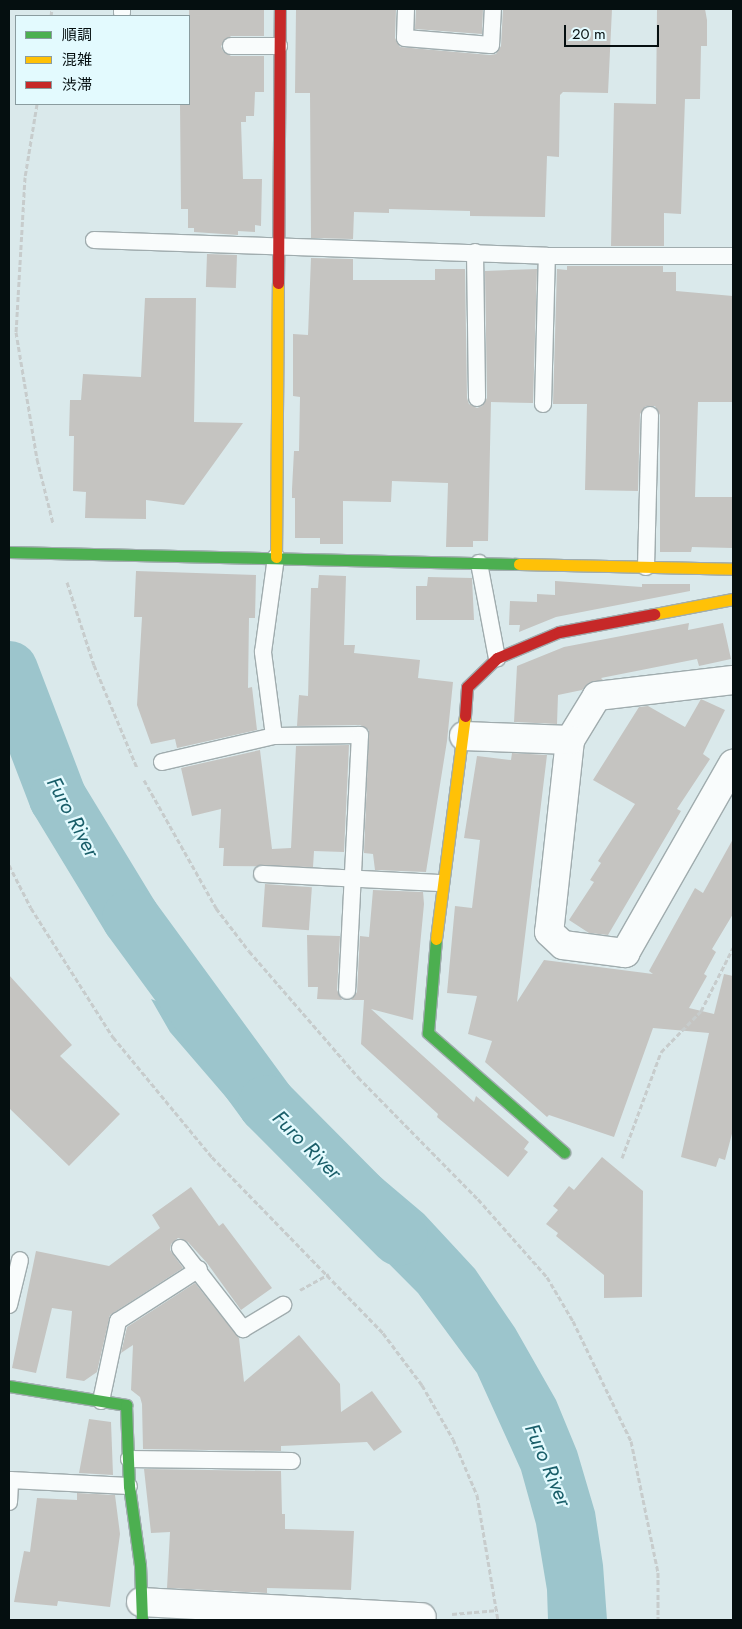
<!DOCTYPE html>
<html>
<head>
<meta charset="utf-8">
<style>
	body { margin:0 }
	#map { position:relative; width:742px; height:1629px; overflow:hidden; background:#dae9eb; font-family:Jost,"Noto Sans JP",sans-serif }
	div>[style] { position:absolute }
	[style*='--x'] { left:calc(var(--x)*1px); top:calc(var(--y)*1px); width:calc(var(--w)*1px); rotate:calc(var(--a)*1deg) }
	.water>* { inset:0; background:#9cc5cc }
	.river>* { height:58px; margin:-29px; padding:0 29px; transform-origin:29px; border-radius:29px; background:#9cc5cc }
	.building>* { inset:0; background:#c5c4c1; transform-origin:0 0 }
	.path>* { height:3px; margin-top:-1.5px; transform-origin:0; background:repeating-linear-gradient(90deg,#c7cccc 0 5px,transparent 0 7.5px) }
	.roads { filter:drop-shadow(1px 0 #a0acae) drop-shadow(-1px 0 #a0acae) drop-shadow(0 1px #a0acae) drop-shadow(0 -1px #a0acae) }
	.lane>* { height:16px; margin:-8px; padding:0 8px; transform-origin:8px; border-radius:8px; background:#f9fcfc }
	.street>* { height:28px; margin:-14px; padding:0 14px; transform-origin:14px; border-radius:14px; background:#f9fcfc }
	.fast>* { height:11px; margin:-5.5px; padding:0 5.5px; transform-origin:5.5px; border-radius:5.5px; background:#4caf50 }
	.slow>* { height:11px; margin:-5.5px; padding:0 5.5px; transform-origin:5.5px; border-radius:5.5px; background:#ffc107 }
	.jam>* { height:11px; margin:-5.5px; padding:0 5.5px; transform-origin:5.5px; border-radius:5.5px; background:#c62828 }
	span { translate:-50% -50%; white-space:nowrap; text-align:center; line-height:1.15; -webkit-text-stroke:4.5px #e3fafe; paint-order:stroke }
	.water-label { font-size:21px; color:#195e69; font-style:italic }
	.frame { position:absolute; inset:0; border:10px solid #050f10; pointer-events:none }
	.legend { position:absolute; left:15px; top:15px; width:175px; height:90px; box-sizing:border-box; background:#e3fafe; border:1px solid #8a9c9f; margin:0; padding:6px 9px; list-style:none; font-size:15px; color:#050f10 }
	.legend li { display:flex; align-items:center; gap:10px; height:25px }
	.legend b { width:25px; border:1px solid #8a9c9f }
	.scale { position:absolute; left:564px; top:25px; width:95px; height:22px; box-sizing:border-box; border:2px solid #050f10; border-top:0; padding-left:6px; font-size:15px; line-height:18px; white-space:nowrap; color:#050f10; -webkit-text-stroke:4px #e3fafe; paint-order:stroke }
</style>
</head>
<body>
<div id="map">
	<div class="water">
		<div style="clip-path:polygon(151px 999px,159px 1002px,247px 1090px,270px 1117px,281px 1137px,280px 1142px,298px 1159px,336px 1186px,345px 1178px,353px 1177px,374px 1196px,375px 1185px,359px 1159px,424px 1214px,475px 1269px,515px 1328px,556px 1400px,577px 1451px,595px 1512px,603px 1565px,607px 1620px,548px 1620px,547px 1590px,536px 1524px,521px 1470px,477px 1373px,418px 1293px,244px 1118px,170px 1032px)"></div>
	</div>
	<div class="river">
		<div style="--x:9;--y:670;--w:137;--a:69.1"></div>
		<div style="--x:58;--y:798;--w:140;--a:58.7"></div>
		<div style="--x:131;--y:918;--w:230;--a:53.8"></div>
		<div style="--x:267;--y:1104;--w:187;--a:45.2"></div>
	</div>
	<div class="building">
		<div style="clip-path:polygon(189px 9px,264px 9px,264px 36px,231px 36px,221px 46px,223px 51px,231px 56px,264px 56px,264px 92px,255px 92px,254px 116px,246px 116px,246px 122px,241px 122px,243px 179px,262px 179px,261px 226px,255px 225px,255px 232px,238px 231px,238px 235px,194px 232px,194px 228px,188px 228px,188px 209px,181px 209px,180px 104px,189px 104px)"></div>
		<div style="clip-path:polygon(296px 9px,396px 9px,395px 38px,400px 47px,490px 55px,496px 54px,501px 46px,503px 9px,612px 9px,608px 93px,563px 92px,560px 95px,559px 157px,547px 156px,545px 217px,470px 216px,470px 211px,389px 209px,389px 213px,354px 212px,353px 239px,311px 238px,310px 93px,295px 93px)"></div>
		<div style="clip-path:polygon(416px 9px,483px 9px,482px 34px,415px 29px)"></div>
		<div style="clip-path:polygon(657px 9px,705px 9px,707px 20px,707px 46px,701px 46px,700px 99px,685px 99px,681px 214px,664px 213px,664px 246px,611px 246px,614px 103px,656px 104px)"></div>
		<div style="left:207px;top:254px;width:30px;height:33px;rotate:2deg"></div>
		<div style="clip-path:polygon(311px 258px,353px 259px,353px 280px,435px 280px,435px 269px,465px 269px,467px 398px,469px 404px,477px 408px,482px 406px,487px 398px,485px 271px,537px 269px,533px 403px,491px 402px,488px 541px,473px 541px,473px 547px,446px 547px,448px 483px,392px 481px,391px 502px,343px 501px,343px 544px,320px 544px,320px 538px,295px 538px,295px 498px,292px 498px,292px 489px,294px 451px,299px 451px,300px 397px,293px 396px,293px 334px,308px 335px)"></div>
		<div style="clip-path:polygon(567px 266px,663px 266px,663px 272px,676px 272px,676px 291px,733px 296px,733px 402px,698px 402px,695px 497px,733px 497px,733px 548px,692px 547px,691px 552px,660px 552px,660px 415px,655px 406px,646px 406px,640px 414px,638px 491px,585px 490px,587px 404px,553px 404px,557px 269px,567px 270px)"></div>
		<div style="clip-path:polygon(145px 298px,196px 298px,194px 422px,243px 423px,184px 505px,146px 500px,146px 519px,85px 518px,86px 492px,73px 491px,74px 436px,69px 436px,70px 400px,81px 400px,83px 374px,141px 377px)"></div>
		<div style="clip-path:polygon(136px 571px,256px 575px,255px 618px,249px 618px,248px 688px,252px 687px,257px 730px,177px 748px,175px 739px,151px 744px,137px 705px,142px 617px,134px 617px)"></div>
		<div style="clip-path:polygon(319px 575px,346px 576px,344px 645px,355px 645px,354px 653px,420px 660px,418px 678px,453px 682px,447px 741px,426px 872px,375px 870px,373px 854px,364px 853px,369px 730px,360px 725px,297px 726px,299px 695px,308px 696px,311px 588px,318px 588px)"></div>
		<div style="clip-path:polygon(428px 577px,472px 578px,474px 620px,416px 620px,416px 586px,427px 586px)"></div>
		<div style="clip-path:polygon(555px 581px,642px 587px,642px 584px,690px 584px,690px 591px,556px 617px,519px 632px,520px 625px,509px 625px,510px 601px,537px 602px,537px 594px,555px 595px)"></div>
		<div style="clip-path:polygon(689px 623px,688px 630px,723px 623px,731px 659px,699px 666px,697px 659px,601px 678px,603px 680px,589px 683px,582px 690px,558px 695px,557px 724px,514px 722px,517px 666px,564px 647px)"></div>
		<div style="clip-path:polygon(701px 699px,725px 710px,703px 754px,710px 759px,677px 809px,681px 811px,608px 935px,589px 933px,569px 920px,594px 882px,590px 880px,601px 863px,598px 861px,635px 804px,593px 780px,639px 707px,648px 706px,685px 727px)"></div>
		<div style="clip-path:polygon(349px 745px,344px 852px,314px 851px,313px 867px,223px 866px,224px 848px,219px 848px,221px 809px,192px 816px,181px 768px,260px 750px,272px 849px,291px 848px,296px 746px)"></div>
		<div style="clip-path:polygon(512px 753px,547px 755px,517px 1002px,544px 960px,653px 974px,649px 971px,695px 888px,703px 893px,733px 839px,733px 914px,712px 949px,716px 952px,704px 974px,707px 976px,689px 1008px,714px 1014px,724px 974px,733px 976px,733px 1130px,725px 1160px,719px 1158px,716px 1167px,681px 1157px,709px 1033px,653px 1028px,614px 1137px,549px 1115px,547px 1117px,485px 1062px,492px 1041px,468px 1034px,477px 996px,447px 993px,455px 906px,472px 908px,480px 840px,464px 838px,477px 756px,511px 760px)"></div>
		<div style="left:265px;top:884px;width:47px;height:43px;rotate:4deg"></div>
		<div style="clip-path:polygon(373px 890px,423px 892px,424px 904px,413px 1020px,371px 1009px,474px 1102px,476px 1096px,529px 1142px,524px 1149px,528px 1152px,508px 1177px,437px 1117px,438px 1114px,361px 1044px,364px 1000px,351px 1000px,357px 992px,360px 936px,369px 937px)"></div>
		<div style="clip-path:polygon(307px 935px,340px 936px,337px 990px,342px 1000px,317px 999px,318px 987px,308px 987px)"></div>
		<div style="clip-path:polygon(9px 975px,72px 1045px,60px 1056px,120px 1114px,69px 1166px,9px 1108px)"></div>
		<div style="clip-path:polygon(602px 1157px,643px 1191px,642px 1297px,604px 1298px,604px 1275px,556px 1236px,558px 1233px,546px 1224px,558px 1210px,553px 1206px,569px 1186px,574px 1190px)"></div>
		<div style="clip-path:polygon(191px 1187px,219px 1226px,223px 1223px,272px 1288px,241px 1310px,207px 1263px,188px 1242px,178px 1238px,171px 1244px,170px 1250px,183px 1268px,110px 1315px,97px 1372px,84px 1381px,66px 1378px,72px 1311px,52px 1308px,36px 1373px,12px 1368px,36px 1251px,109px 1266px,160px 1228px,152px 1215px)"></div>
		<div style="clip-path:polygon(195px 1283px,239px 1338px,244px 1382px,299px 1335px,340px 1384px,341px 1412px,372px 1391px,402px 1432px,374px 1451px,367px 1442px,281px 1446px,281px 1451px,143px 1449px,142px 1404px,140px 1397px,131px 1390px,133px 1345px,121px 1353px,127px 1327px)"></div>
		<div style="clip-path:polygon(89px 1419px,111px 1422px,113px 1475px,79px 1473px)"></div>
		<div style="clip-path:polygon(144px 1469px,281px 1471px,282px 1514px,285px 1514px,285px 1529px,354px 1531px,351px 1590px,267px 1588px,267px 1593px,167px 1588px,170px 1532px,151px 1533px)"></div>
		<div style="clip-path:polygon(77px 1493px,115px 1495px,120px 1534px,110px 1607px,58px 1601px,57px 1606px,14px 1602px,24px 1551px,30px 1552px,37px 1498px,77px 1500px)"></div>
	</div>
	<div class="path">
		<div style="--x:51;--y:16;--w:7;--a:-82"></div>
		<div style="--x:37;--y:104;--w:74;--a:99.3"></div>
		<div style="--x:25;--y:177;--w:155;--a:93.3"></div>
		<div style="--x:16;--y:332;--w:129;--a:80.6"></div>
		<div style="--x:37;--y:459;--w:66;--a:76"></div>
		<div style="--x:67;--y:582;--w:87;--a:72"></div>
		<div style="--x:94;--y:665;--w:112;--a:67.3"></div>
		<div style="--x:144;--y:780;--w:147;--a:60.6"></div>
		<div style="--x:216;--y:908;--w:54;--a:52.5"></div>
		<div style="--x:249;--y:951;--w:167;--a:49.1"></div>
		<div style="--x:358;--y:1077;--w:171;--a:45.5"></div>
		<div style="--x:478;--y:1199;--w:104;--a:48.5"></div>
		<div style="--x:547;--y:1277;--w:51;--a:59.4"></div>
		<div style="--x:573;--y:1321;--w:133;--a:64.2"></div>
		<div style="--x:631;--y:1441;--w:134;--a:78.4"></div>
		<div style="--x:658;--y:1572;--w:48;--a:90"></div>
		<div style="--x:9;--y:865;--w:48;--a:62.9"></div>
		<div style="--x:31;--y:908;--w:153;--a:57.6"></div>
		<div style="--x:113;--y:1037;--w:156;--a:50.5"></div>
		<div style="--x:212;--y:1157;--w:245;--a:45.8"></div>
		<div style="--x:383;--y:1333;--w:65;--a:53.1"></div>
		<div style="--x:422;--y:1385;--w:62;--a:60.1"></div>
		<div style="--x:453;--y:1439;--w:61;--a:66.8"></div>
		<div style="--x:477;--y:1495;--w:127;--a:80.5"></div>
		<div style="--x:622;--y:1158;--w:113;--a:-69.8"></div>
		<div style="--x:661;--y:1052;--w:57;--a:-45.7"></div>
		<div style="--x:701;--y:1011;--w:71;--a:-63.1"></div>
		<div style="--x:300;--y:1290;--w:33;--a:-29"></div>
		<div style="--x:452;--y:1614;--w:46;--a:-5"></div>
	</div>
	<div class="roads">
		<div class="lane">
			<div style="--x:406;--y:9;--w:29;--a:92"></div>
			<div style="--x:405;--y:38;--w:86;--a:4.7"></div>
			<div style="--x:491;--y:45;--w:36;--a:-87"></div>
			<div style="--x:122;--y:13;--w:4;--a:-90"></div>
			<div style="--x:231;--y:46;--w:48;--a:0"></div>
			<div style="--x:94;--y:240;--w:453;--a:2"></div>
			<div style="--x:547;--y:256;--w:186;--a:0"></div>
			<div style="--x:475;--y:252;--w:146;--a:89.2"></div>
			<div style="--x:543;--y:404;--w:148;--a:-88.5"></div>
			<div style="--x:479;--y:563;--w:97;--a:79.3"></div>
			<div style="--x:646;--y:567;--w:152;--a:-88.5"></div>
			<div style="--x:274;--y:736;--w:85;--a:-97.5"></div>
			<div style="--x:263;--y:652;--w:96;--a:-82.2"></div>
			<div style="--x:162;--y:762;--w:115;--a:-13.1"></div>
			<div style="--x:274;--y:736;--w:86;--a:-0.7"></div>
			<div style="--x:360;--y:735;--w:256;--a:92.9"></div>
			<div style="--x:262;--y:874;--w:179;--a:2.9"></div>
			<div style="--x:180;--y:1248;--w:103;--a:52.1"></div>
			<div style="--x:243;--y:1329;--w:47;--a:-31"></div>
			<div style="--x:9;--y:1305;--w:46;--a:-76.3"></div>
			<div style="--x:101;--y:1401;--w:82;--a:-78"></div>
			<div style="--x:118;--y:1321;--w:96;--a:-32.7"></div>
			<div style="--x:129;--y:1459;--w:163;--a:0.7"></div>
			<div style="--x:9;--y:1502;--w:22;--a:-87"></div>
			<div style="--x:10;--y:1480;--w:119;--a:2.9"></div>
		</div>
		<div class="street">
			<div style="--x:733;--y:680;--w:137;--a:173.3"></div>
			<div style="--x:597;--y:696;--w:52;--a:121.5"></div>
			<div style="--x:570;--y:740;--w:193;--a:96.2"></div>
			<div style="--x:549;--y:932;--w:19;--a:43"></div>
			<div style="--x:563;--y:945;--w:63;--a:7.4"></div>
			<div style="--x:625;--y:953;--w:218;--a:-60.3"></div>
			<div style="--x:464;--y:736;--w:106;--a:2.2"></div>
			<div style="--x:141;--y:1602;--w:281;--a:3.1"></div>
		</div>
		<div class="fast">
			<div style="--x:9;--y:552;--w:510;--a:1.35"></div>
			<div style="--x:436;--y:939;--w:94;--a:94.9"></div>
			<div style="--x:428;--y:1033;--w:181;--a:41.2"></div>
			<div style="--x:9;--y:1386;--w:119;--a:9.2"></div>
			<div style="--x:126;--y:1405;--w:81;--a:87.9"></div>
			<div style="--x:129;--y:1486;--w:80;--a:82.1"></div>
			<div style="--x:140;--y:1565;--w:55;--a:87.9"></div>
		</div>
		<div class="slow">
			<div style="--x:276;--y:557;--w:274;--a:-89.6"></div>
			<div style="--x:519;--y:564;--w:214;--a:1.3"></div>
			<div style="--x:654;--y:614;--w:80;--a:-10.8"></div>
			<div style="--x:436;--y:939;--w:225;--a:-82.6"></div>
		</div>
		<div class="jam">
			<div style="--x:278;--y:283;--w:274;--a:-89.6"></div>
			<div style="--x:465;--y:716;--w:29;--a:-86"></div>
			<div style="--x:467;--y:687;--w:42;--a:-44"></div>
			<div style="--x:497;--y:658;--w:67;--a:-22.8"></div>
			<div style="--x:559;--y:632;--w:97;--a:-10.7"></div>
		</div>
	</div>
	<div class="water-label">
		<span style="left:73px;top:817px;rotate:62deg">Furo River</span>
		<span style="left:307px;top:1145px;rotate:45deg">Furo River</span>
		<span style="left:548px;top:1465px;rotate:67deg">Furo River</span>
	</div>
	<div class="frame"></div>
	<ul class="legend">
	<li><b style="height:6px;background:#4caf50"></b>順調</li>
	<li><b style="height:6px;background:#ffc107"></b>混雑</li>
	<li><b style="height:6px;background:#c62828"></b>渋滞</li>
	</ul>
	<div class="scale">20 m</div>
</div>
</body>
</html>
